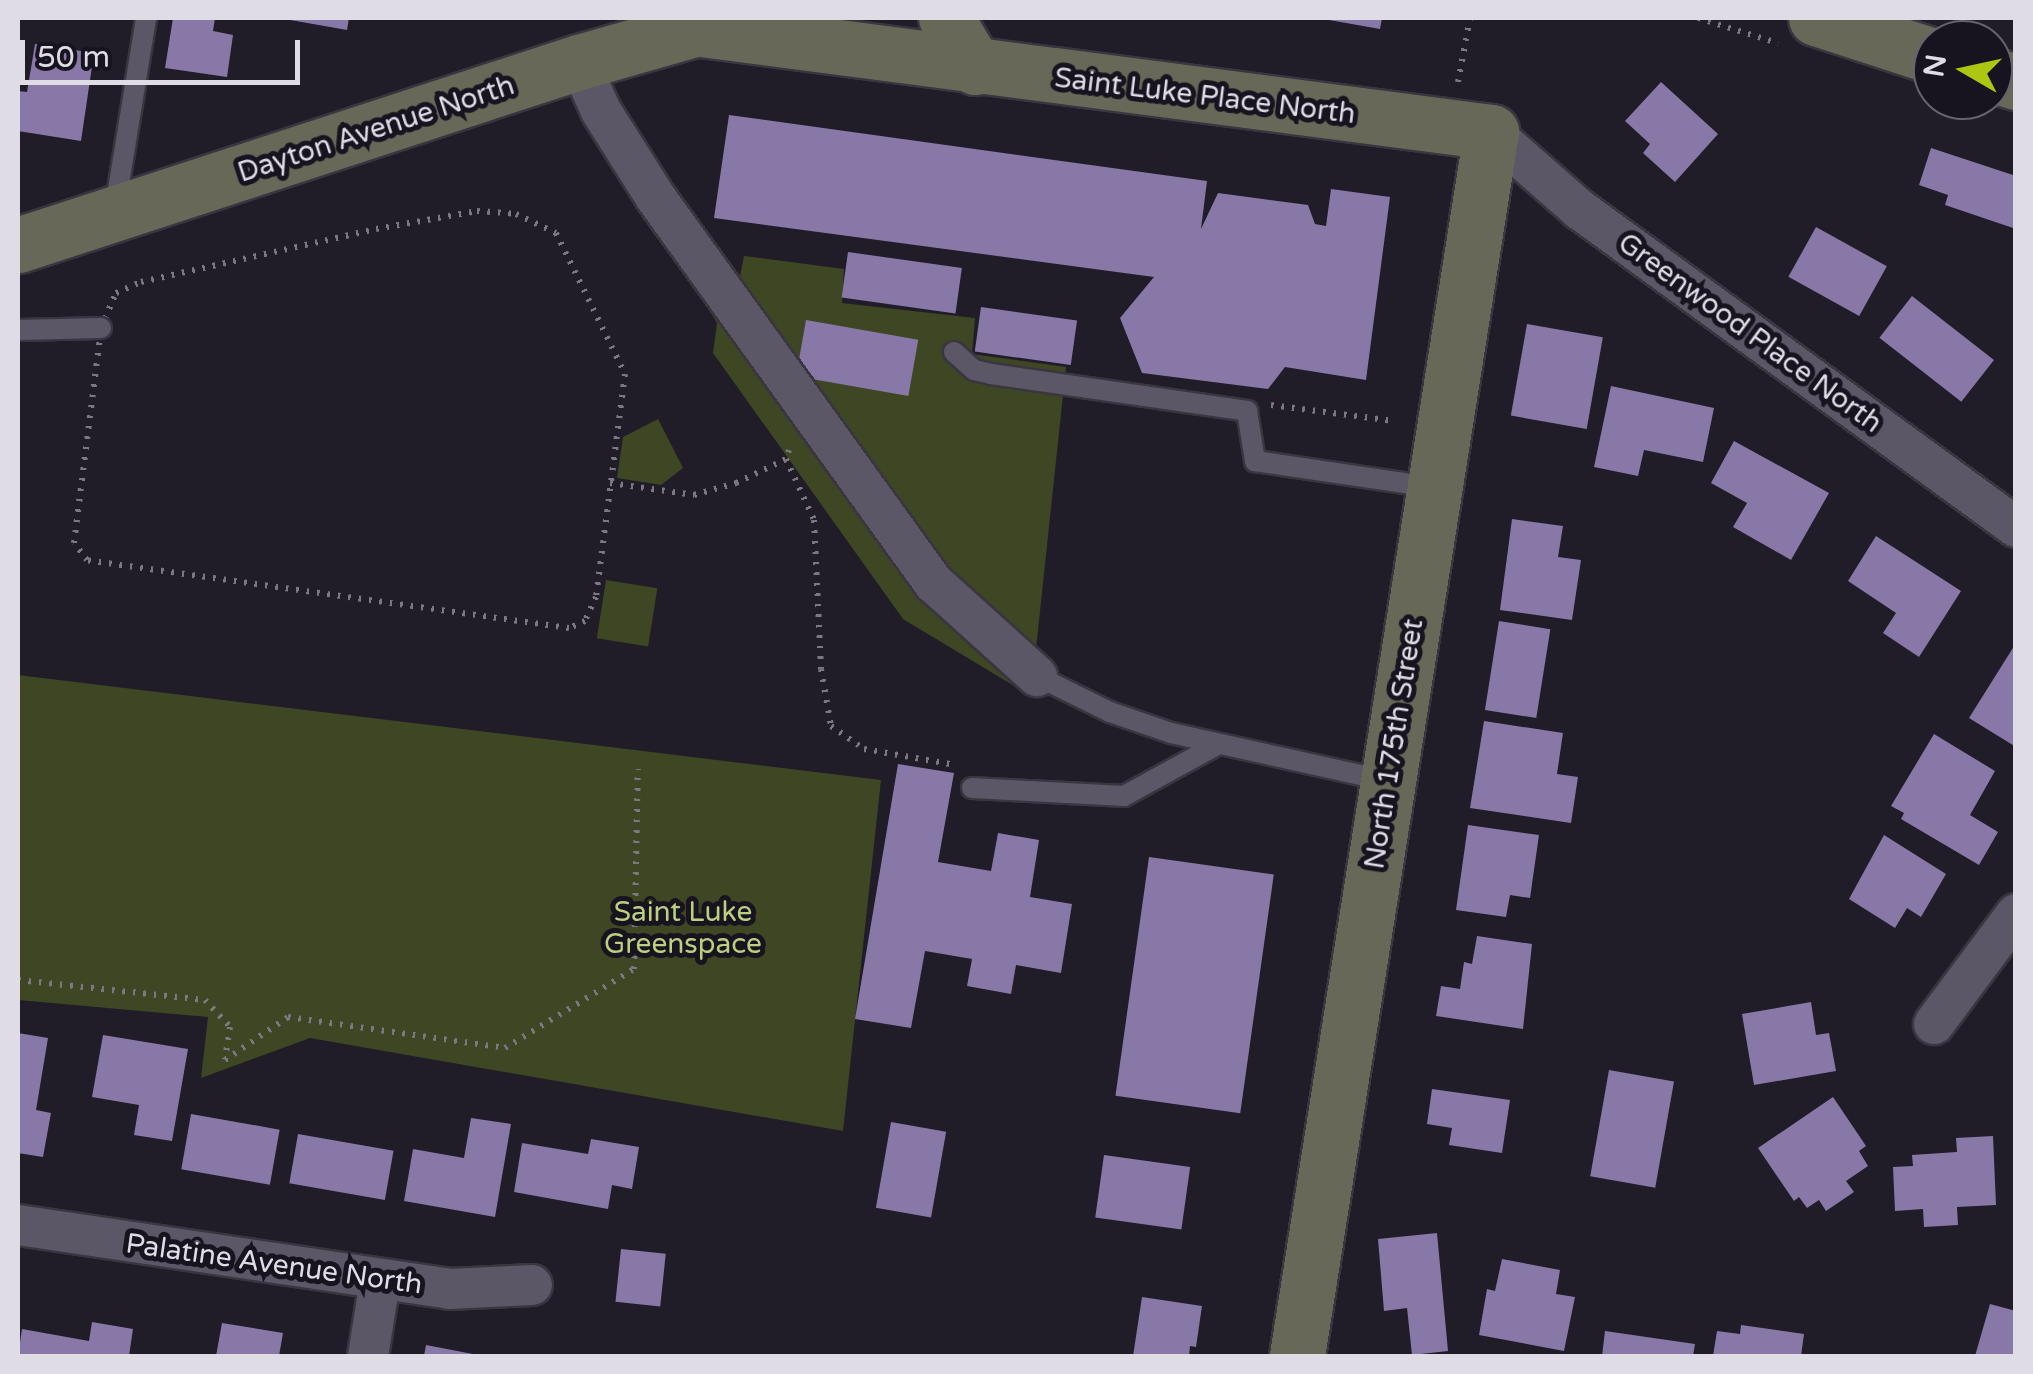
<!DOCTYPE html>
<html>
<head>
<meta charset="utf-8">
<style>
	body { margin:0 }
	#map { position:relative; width:2033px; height:1374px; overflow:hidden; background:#201c28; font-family:"Varela Round",sans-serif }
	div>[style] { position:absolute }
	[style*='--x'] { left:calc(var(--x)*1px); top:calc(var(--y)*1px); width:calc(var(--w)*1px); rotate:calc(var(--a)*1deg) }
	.green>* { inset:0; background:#3e4624; transform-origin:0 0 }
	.building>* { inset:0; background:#8878a8; transform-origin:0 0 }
	.path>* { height:6px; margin-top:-3px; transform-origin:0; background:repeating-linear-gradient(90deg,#7c7883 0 2.5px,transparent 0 10.5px) }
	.roads { filter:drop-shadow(2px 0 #393640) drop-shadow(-2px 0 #393640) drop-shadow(0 2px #393640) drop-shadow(0 -2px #393640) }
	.lane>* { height:20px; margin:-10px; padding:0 10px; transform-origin:10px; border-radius:10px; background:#5c5766 }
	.street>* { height:40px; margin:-20px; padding:0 20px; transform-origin:20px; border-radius:20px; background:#5c5766 }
	.secondary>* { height:55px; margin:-27.5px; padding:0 27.5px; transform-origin:27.5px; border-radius:27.5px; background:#676858 }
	span { translate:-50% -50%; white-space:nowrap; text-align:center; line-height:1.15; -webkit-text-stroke:10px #17131f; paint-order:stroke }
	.street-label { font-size:28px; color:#dfdce5 }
	.park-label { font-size:28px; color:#bcce7f }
	.frame { position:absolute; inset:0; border:20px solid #dfdce5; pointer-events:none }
	.north { position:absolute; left:1913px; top:20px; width:100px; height:100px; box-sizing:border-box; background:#17131f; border:2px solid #67636e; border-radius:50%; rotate:279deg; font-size:28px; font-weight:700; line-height:40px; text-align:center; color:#dfdce5 }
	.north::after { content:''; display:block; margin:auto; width:35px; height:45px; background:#acc612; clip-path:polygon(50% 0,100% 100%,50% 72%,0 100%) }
	.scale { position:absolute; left:20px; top:40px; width:280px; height:45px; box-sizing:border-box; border:5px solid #dfdce5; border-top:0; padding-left:12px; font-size:30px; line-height:35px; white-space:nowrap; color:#dfdce5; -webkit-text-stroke:8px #17131f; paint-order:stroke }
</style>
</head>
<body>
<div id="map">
	<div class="green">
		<div style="clip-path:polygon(668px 241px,739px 281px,744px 256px,844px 269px,842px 303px,975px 318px,972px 354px,1066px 367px,1031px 696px,903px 619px,713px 353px,717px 323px)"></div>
		<div style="clip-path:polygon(658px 419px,683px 468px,661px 485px,617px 478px,623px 437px)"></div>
		<div style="left:606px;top:580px;width:52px;height:59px;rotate:9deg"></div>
		<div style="clip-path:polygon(18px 675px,881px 780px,843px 1131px,310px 1038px,201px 1078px,208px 1017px,18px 1000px)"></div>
	</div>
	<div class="building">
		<div style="clip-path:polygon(173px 18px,215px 18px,213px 31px,233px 35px,227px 77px,165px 68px)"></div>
		<div style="clip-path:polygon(279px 18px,349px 18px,347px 30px)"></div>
		<div style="clip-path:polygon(1318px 18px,1382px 18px,1380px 29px)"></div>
		<div style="clip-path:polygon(35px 44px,94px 53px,81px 141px,18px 131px,18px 91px,27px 92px)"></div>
		<div style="clip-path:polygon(1661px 82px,1718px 134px,1675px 182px,1643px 153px,1650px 144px,1625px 121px)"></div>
		<div style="clip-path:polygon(729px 115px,1207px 181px,1201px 229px,1218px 193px,1308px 205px,1315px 224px,1326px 226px,1331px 189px,1390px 197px,1366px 380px,1285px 367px,1268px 389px,1142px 373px,1120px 318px,1154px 277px,714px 218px)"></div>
		<div style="clip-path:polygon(1931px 148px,2016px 176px,2016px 229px,1945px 205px,1948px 195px,1919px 185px)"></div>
		<div style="left:1816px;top:227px;width:81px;height:57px;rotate:29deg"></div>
		<div style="left:848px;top:252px;width:115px;height:46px;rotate:8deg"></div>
		<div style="left:1912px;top:296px;width:104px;height:53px;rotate:38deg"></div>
		<div style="left:981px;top:307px;width:97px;height:45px;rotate:8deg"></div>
		<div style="left:806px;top:320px;width:114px;height:57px;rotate:10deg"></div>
		<div style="left:1527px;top:324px;width:77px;height:93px;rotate:10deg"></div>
		<div style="clip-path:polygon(1611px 386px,1714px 408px,1703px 462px,1644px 450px,1638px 476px,1594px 467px)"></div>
		<div style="clip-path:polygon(1734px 441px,1829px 493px,1791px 560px,1733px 527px,1747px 503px,1711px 483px)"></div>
		<div style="clip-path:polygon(1512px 519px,1563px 526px,1558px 557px,1581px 560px,1572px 620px,1500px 610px)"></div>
		<div style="clip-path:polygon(1876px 536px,1961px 591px,1919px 657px,1883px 633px,1896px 613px,1848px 581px)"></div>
		<div style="left:1499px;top:621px;width:52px;height:90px;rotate:9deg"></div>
		<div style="clip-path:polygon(2016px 643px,2016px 747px,1969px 718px)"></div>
		<div style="clip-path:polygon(1484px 721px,1563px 733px,1557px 774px,1578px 777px,1571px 823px,1470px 808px)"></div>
		<div style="clip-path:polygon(1934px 734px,1995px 771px,1970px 815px,1998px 832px,1979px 865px,1901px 819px,1904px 813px,1891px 806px)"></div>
		<div style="clip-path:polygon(898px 764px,954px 773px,938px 862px,991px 871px,998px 833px,1039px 840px,1030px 897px,1072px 904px,1061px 973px,1016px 965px,1011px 994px,967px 986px,972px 959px,925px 951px,911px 1028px,855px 1019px)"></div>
		<div style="clip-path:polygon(1468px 825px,1539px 835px,1530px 898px,1510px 895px,1506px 917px,1456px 910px)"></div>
		<div style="clip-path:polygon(1884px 835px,1946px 874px,1921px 917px,1907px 908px,1895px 928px,1849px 899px)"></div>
		<div style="left:1149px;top:857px;width:126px;height:241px;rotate:8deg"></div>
		<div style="clip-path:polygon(1477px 936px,1532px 944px,1523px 1029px,1436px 1016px,1441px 986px,1460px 989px,1464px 962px,1472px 964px)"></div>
		<div style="clip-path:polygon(1811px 1002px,1816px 1035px,1829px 1033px,1836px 1071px,1754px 1085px,1742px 1014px)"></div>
		<div style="clip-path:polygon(18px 1033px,48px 1038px,36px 1110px,51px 1113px,43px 1157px,18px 1153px)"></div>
		<div style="clip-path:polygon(103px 1035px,188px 1049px,172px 1141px,134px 1135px,139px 1105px,92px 1097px)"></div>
		<div style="left:1609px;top:1070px;width:66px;height:108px;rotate:10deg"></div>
		<div style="clip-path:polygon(1432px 1089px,1510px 1100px,1502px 1153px,1449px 1145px,1452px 1128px,1427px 1124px)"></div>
		<div style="clip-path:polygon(1833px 1097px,1866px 1146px,1859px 1151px,1868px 1166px,1846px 1181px,1854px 1192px,1826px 1211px,1819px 1200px,1807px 1208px,1799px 1197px,1794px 1201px,1758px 1148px)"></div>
		<div style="left:191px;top:1114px;width:90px;height:56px;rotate:10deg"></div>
		<div style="clip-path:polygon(471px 1118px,511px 1124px,495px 1217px,404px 1201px,413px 1149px,464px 1158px)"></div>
		<div style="left:891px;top:1122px;width:56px;height:87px;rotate:10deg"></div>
		<div style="left:298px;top:1134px;width:97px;height:50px;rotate:10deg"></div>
		<div style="clip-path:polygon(1993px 1136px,1996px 1205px,1957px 1207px,1958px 1225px,1924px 1227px,1923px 1209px,1895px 1211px,1893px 1167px,1913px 1166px,1912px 1155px,1957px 1152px,1956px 1138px)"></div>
		<div style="clip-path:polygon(591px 1139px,639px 1147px,632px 1189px,612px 1185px,608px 1209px,514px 1192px,522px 1143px,588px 1154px)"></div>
		<div style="left:1104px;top:1155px;width:87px;height:63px;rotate:8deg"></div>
		<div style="clip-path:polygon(1437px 1233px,1448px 1351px,1412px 1355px,1407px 1308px,1384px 1311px,1378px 1239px)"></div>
		<div style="left:621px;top:1249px;width:45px;height:53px;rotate:6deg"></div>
		<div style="clip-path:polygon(1502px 1259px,1560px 1270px,1556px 1294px,1575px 1297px,1564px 1351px,1479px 1335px,1487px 1289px,1495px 1291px)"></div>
		<div style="clip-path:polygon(1142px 1297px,1202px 1306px,1196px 1347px,1190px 1346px,1189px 1356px,1133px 1356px)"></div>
		<div style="clip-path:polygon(1990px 1304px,2016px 1311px,2016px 1356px,1975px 1356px)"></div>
		<div style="clip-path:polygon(92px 1322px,133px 1329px,129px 1356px,18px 1356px,22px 1329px,89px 1341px)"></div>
		<div style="clip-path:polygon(222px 1323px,283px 1333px,279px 1356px,216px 1356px)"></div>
		<div style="clip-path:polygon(1741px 1325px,1804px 1334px,1801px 1356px,1713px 1356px,1717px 1331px,1740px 1334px)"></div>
		<div style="clip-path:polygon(1605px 1331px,1695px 1344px,1693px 1356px,1602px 1356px)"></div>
		<div style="clip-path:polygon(426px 1345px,478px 1355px,478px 1356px,424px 1356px)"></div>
	</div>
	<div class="path">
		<div style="--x:1698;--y:18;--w:84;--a:17.4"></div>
		<div style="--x:1458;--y:82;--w:65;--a:-79.4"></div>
		<div style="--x:477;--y:211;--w:39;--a:4"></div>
		<div style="--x:516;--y:214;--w:44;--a:25.4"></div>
		<div style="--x:556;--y:233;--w:157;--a:63.9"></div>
		<div style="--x:625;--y:374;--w:225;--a:97.4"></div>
		<div style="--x:596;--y:597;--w:26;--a:115"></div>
		<div style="--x:585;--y:621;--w:17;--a:156"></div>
		<div style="--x:569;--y:628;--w:487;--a:-172"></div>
		<div style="--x:87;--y:560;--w:21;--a:-127"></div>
		<div style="--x:74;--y:543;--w:217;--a:-82.8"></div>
		<div style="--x:101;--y:328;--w:38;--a:-67"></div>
		<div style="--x:116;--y:293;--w:27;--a:-24"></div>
		<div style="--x:141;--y:282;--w:241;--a:-12.7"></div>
		<div style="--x:376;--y:229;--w:103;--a:-10.1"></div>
		<div style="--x:1271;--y:405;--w:124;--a:7.4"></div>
		<div style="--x:789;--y:450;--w:9;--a:108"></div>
		<div style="--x:786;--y:459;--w:67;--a:65.3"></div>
		<div style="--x:814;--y:520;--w:149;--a:87.3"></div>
		<div style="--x:821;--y:669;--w:58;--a:80"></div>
		<div style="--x:831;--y:726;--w:40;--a:34.9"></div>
		<div style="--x:864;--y:749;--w:93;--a:9.9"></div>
		<div style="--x:610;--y:483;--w:85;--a:8.1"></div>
		<div style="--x:694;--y:495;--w:44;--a:-15.9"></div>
		<div style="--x:736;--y:483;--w:55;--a:-25.6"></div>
		<div style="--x:18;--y:980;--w:188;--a:6.1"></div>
		<div style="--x:205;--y:1000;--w:37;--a:47"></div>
		<div style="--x:230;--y:1027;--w:33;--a:99"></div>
		<div style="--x:225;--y:1060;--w:76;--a:-34.3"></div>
		<div style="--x:288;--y:1017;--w:219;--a:8.1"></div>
		<div style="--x:505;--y:1048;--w:151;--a:-31.5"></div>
		<div style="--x:634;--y:969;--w:200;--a:-88.9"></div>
	</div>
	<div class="roads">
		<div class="lane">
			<div style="--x:115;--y:208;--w:193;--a:-80.7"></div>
			<div style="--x:18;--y:330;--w:83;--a:-1.4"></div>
			<div style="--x:954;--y:352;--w:27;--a:42"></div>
			<div style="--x:974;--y:370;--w:17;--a:13"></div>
			<div style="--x:991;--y:374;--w:259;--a:8.2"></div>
			<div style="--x:1247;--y:411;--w:51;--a:80.9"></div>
			<div style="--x:1255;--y:461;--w:179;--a:8.4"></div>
			<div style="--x:1037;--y:676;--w:81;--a:26.3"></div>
			<div style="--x:1110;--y:712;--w:65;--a:19"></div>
			<div style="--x:1171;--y:733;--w:222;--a:12.5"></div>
			<div style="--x:972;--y:788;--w:152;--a:3"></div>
			<div style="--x:1124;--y:796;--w:106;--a:-28.7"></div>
		</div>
		<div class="street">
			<div style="--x:579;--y:62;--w:54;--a:65.8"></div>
			<div style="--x:601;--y:111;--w:103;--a:57.7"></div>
			<div style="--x:656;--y:198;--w:475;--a:54.2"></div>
			<div style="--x:934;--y:583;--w:139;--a:42.1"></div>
			<div style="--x:1491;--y:132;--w:117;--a:41.2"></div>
			<div style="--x:1579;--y:209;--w:540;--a:36.04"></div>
			<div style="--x:1934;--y:1024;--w:137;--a:-53.3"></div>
			<div style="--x:18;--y:1225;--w:436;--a:8.4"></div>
			<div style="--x:449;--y:1289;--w:83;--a:-2.8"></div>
			<div style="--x:368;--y:1356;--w:76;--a:-80.9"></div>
		</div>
		<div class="secondary">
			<div style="--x:946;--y:18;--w:57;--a:59.4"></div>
			<div style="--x:1816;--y:18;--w:123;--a:18"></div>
			<div style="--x:701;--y:29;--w:797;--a:7.43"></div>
			<div style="--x:1491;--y:132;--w:1239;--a:99.01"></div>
			<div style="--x:1993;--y:75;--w:24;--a:17"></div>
			<div style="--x:18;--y:245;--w:590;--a:-18.07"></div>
			<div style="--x:579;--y:62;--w:160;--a:-15.9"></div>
		</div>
	</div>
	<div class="street-label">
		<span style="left:1205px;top:96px;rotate:7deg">Saint Luke Place North</span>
		<span style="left:376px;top:129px;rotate:-18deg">Dayton Avenue North</span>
		<span style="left:1750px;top:333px;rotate:36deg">Greenwood Place North</span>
		<span style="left:1394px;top:744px;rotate:-81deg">North 175th Street</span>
		<span style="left:274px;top:1264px;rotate:8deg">Palatine Avenue North</span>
	</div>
	<div class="park-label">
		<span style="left:683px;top:928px">Saint Luke<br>Greenspace</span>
	</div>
	<div class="frame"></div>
	<div class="north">N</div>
	<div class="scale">50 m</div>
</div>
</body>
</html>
